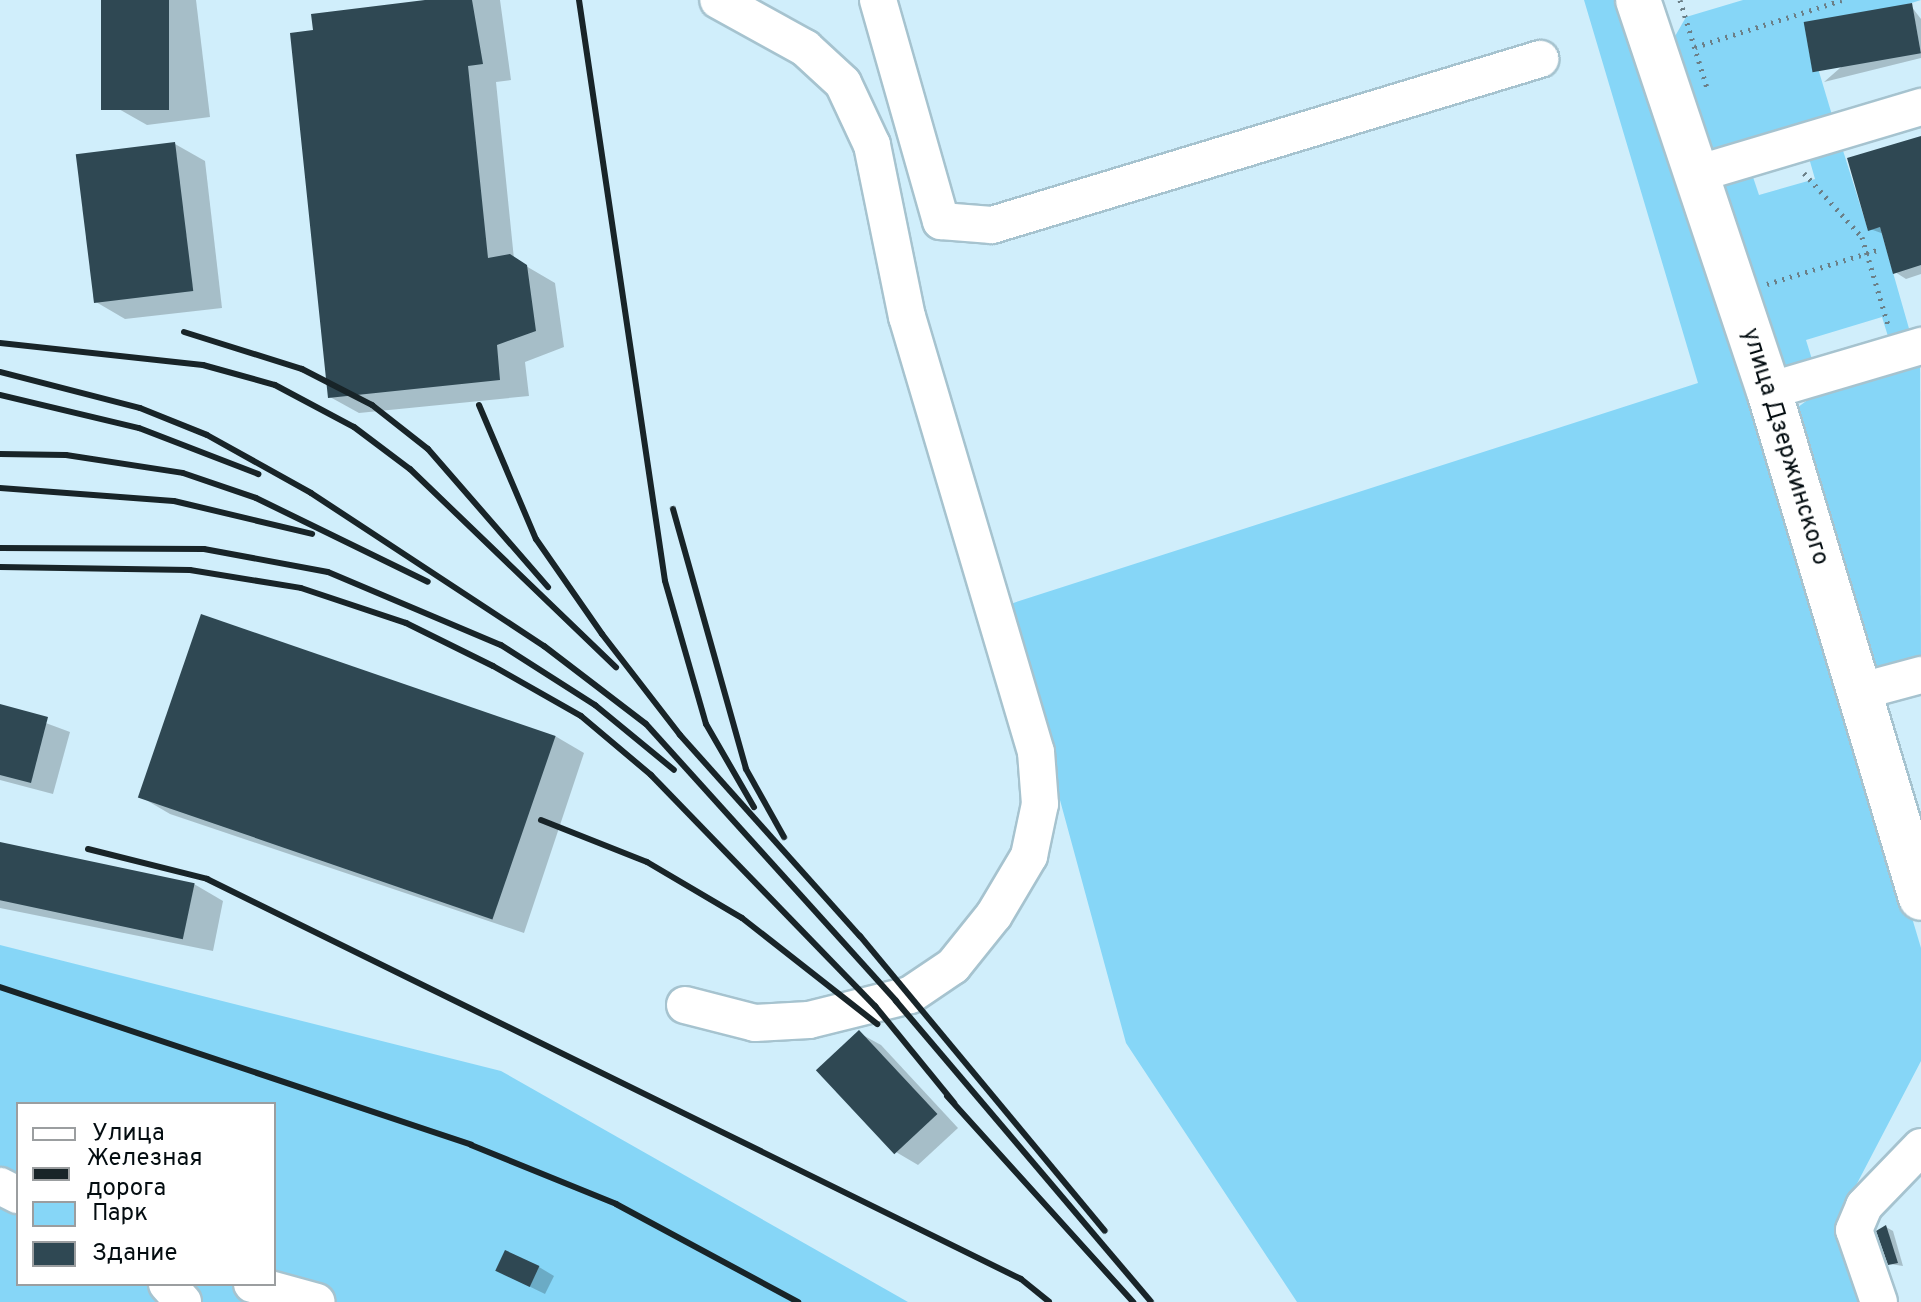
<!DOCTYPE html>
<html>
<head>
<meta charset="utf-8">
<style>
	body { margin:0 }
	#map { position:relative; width:1921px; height:1302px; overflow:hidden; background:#d0eefb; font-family:Overpass,sans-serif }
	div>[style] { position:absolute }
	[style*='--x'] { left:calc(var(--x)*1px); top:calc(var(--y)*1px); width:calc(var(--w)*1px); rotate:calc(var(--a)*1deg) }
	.green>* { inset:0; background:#86d6f7 }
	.shadow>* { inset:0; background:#0003 }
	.building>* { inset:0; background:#2f4853; transform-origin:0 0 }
	.path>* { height:5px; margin-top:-2.5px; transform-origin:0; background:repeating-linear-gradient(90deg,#6b7f87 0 2px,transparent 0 8px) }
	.roads { filter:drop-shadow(2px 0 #a6c3cf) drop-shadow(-2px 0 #a6c3cf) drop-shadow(0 2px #a6c3cf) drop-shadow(0 -2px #a6c3cf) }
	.minor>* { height:36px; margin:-18px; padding:0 18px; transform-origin:18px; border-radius:18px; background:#fff }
	.major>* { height:44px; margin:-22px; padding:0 22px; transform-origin:22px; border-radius:22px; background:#fff }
	.rail>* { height:6px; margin:-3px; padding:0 3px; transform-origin:3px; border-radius:3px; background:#182428 }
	span { translate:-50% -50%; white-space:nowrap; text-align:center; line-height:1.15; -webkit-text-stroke:8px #fff; paint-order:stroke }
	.street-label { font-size:24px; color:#040d11 }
	.legend { position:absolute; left:16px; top:1102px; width:260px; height:184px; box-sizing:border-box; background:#fff; border:2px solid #9b9ea0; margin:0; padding:10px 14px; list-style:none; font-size:24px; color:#040d11 }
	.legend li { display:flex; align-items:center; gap:16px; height:40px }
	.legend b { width:40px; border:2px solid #9b9ea0 }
</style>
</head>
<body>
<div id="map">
	<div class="green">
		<div style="clip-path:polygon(1584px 0,1626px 0,1756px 395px,1921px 948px,1921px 1061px,1839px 1218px,1863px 1302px,1297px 1302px,1126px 1043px,1007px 605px,1698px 383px)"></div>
		<div style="clip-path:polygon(1743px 0,1921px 0,1808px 35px,1835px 125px,1728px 157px,1702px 150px,1670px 45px,1686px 17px)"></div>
		<div style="clip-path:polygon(1840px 141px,1868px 230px,1880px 227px,1912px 339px,1891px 346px,1882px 317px,1806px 340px,1815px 369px,1794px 372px,1765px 350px,1717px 201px,1733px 172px,1750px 168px,1759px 195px,1815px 179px,1807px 151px)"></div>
		<div style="clip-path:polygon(1920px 363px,1921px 660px,1882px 670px,1863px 658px,1790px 413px,1813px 396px)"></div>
		<div style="clip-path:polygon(evenodd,0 945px,501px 1071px,908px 1302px,0 1302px,0 945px,18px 1104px,274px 1104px,274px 1284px,18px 1284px,18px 1104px)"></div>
	</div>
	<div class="shadow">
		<div style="clip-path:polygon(103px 0,196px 0,210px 117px,147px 125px,117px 108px)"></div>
		<div style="clip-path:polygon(441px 0,500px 0,511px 80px,496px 82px,514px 259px,555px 283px,564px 347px,525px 362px,529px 396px,359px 413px,330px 397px,315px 32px)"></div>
		<div style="clip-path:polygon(1911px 6px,1921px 19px,1921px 58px,1824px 82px)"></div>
		<div style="clip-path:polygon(1921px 141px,1921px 274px,1906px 279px,1895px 272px,1884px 234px,1870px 229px)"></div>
		<div style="clip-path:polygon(175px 144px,205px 161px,222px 308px,125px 319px,96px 302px)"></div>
		<div style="clip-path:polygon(0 706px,70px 732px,53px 794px,0 780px)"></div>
		<div style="clip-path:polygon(555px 736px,584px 753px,524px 933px,170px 814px,141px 797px)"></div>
		<div style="clip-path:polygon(0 845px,194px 884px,223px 901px,213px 951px,0 908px)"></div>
		<div style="clip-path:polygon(859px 1033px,881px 1045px,958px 1128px,918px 1165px,896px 1152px)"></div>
		<div style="clip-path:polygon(1886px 1227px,1893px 1231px,1903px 1266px,1890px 1264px)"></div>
		<div style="clip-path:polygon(539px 1267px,554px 1276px,545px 1294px,512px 1278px)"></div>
	</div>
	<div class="building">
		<div style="left:101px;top:0;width:68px;height:110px"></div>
		<div style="clip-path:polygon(425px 0,472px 0,483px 64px,468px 66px,488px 258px,510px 254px,527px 265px,536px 331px,497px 345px,500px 380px,328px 398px,290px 33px,313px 30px,311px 14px)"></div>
		<div style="left:1912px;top:3px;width:51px;height:110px;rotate:80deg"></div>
		<div style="clip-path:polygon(1921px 136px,1921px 265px,1893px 274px,1880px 227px,1868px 231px,1847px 158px)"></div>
		<div style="left:175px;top:142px;width:150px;height:100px;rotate:83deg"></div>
		<div style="left:201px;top:614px;width:375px;height:194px;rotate:19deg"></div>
		<div style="clip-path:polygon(0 704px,48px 717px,31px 783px,0 775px)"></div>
		<div style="left:0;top:842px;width:199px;height:57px;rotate:12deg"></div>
		<div style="left:859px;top:1030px;width:115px;height:59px;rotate:47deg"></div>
		<div style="clip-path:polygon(1886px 1225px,1898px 1263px,1888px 1265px,1876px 1231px)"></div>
		<div style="left:505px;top:1250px;width:38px;height:23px;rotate:25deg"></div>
	</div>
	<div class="path">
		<div style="--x:1680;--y:0;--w:95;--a:72.9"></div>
		<div style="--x:1695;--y:47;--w:154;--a:-17.7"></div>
		<div style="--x:1804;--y:173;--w:86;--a:47.8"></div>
		<div style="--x:1862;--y:237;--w:92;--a:73.5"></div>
		<div style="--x:1767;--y:284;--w:119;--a:-17.1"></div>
	</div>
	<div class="roads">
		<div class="minor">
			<div style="--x:878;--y:0;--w:230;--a:74.1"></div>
			<div style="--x:941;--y:221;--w:51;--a:4.5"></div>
			<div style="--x:992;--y:225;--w:573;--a:-16.85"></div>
			<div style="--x:1696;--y:174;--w:235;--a:-16.6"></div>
			<div style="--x:1769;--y:391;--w:159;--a:-16.5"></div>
			<div style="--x:1858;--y:692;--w:65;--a:-15.1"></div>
			<div style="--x:685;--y:1005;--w:72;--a:14.4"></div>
			<div style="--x:755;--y:1023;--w:54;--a:-3.2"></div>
			<div style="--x:809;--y:1020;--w:104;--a:-13.9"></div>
			<div style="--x:910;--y:995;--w:52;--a:-34"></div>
			<div style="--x:953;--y:966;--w:65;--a:-51.2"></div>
			<div style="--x:994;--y:915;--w:69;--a:-59.3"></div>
			<div style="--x:1029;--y:856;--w:53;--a:-78.1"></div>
			<div style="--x:1040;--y:804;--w:52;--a:-94.4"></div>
			<div style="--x:1036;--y:752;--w:454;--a:-106.5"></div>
			<div style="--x:907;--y:317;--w:176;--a:-101.5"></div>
			<div style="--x:872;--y:145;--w:68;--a:-115.1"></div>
			<div style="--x:843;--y:83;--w:52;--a:-137.4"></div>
			<div style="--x:805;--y:48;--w:99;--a:-151.1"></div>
			<div style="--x:0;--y:1186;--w:20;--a:27"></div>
			<div style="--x:167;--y:1284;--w:24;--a:48"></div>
			<div style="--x:252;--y:1284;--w:67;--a:15.5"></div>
			<div style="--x:1879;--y:1302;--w:76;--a:-109.1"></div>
			<div style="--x:1854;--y:1230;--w:26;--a:-67"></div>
			<div style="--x:1864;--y:1206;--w:82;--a:-46"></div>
		</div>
		<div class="major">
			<div style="--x:1638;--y:0;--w:412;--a:71.5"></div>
			<div style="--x:1769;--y:391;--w:529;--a:73.31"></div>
		</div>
	</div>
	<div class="rail">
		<div style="--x:579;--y:0;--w:587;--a:81.58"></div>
		<div style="--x:665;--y:581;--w:149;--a:74"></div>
		<div style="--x:706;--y:724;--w:96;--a:60"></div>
		<div style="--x:184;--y:332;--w:124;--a:17.4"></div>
		<div style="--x:302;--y:369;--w:79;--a:27.2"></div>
		<div style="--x:372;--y:405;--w:71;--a:38.2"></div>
		<div style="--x:428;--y:449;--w:183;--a:49"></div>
		<div style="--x:0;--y:343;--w:204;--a:6.2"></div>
		<div style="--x:203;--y:365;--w:75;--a:15.5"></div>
		<div style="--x:275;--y:385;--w:89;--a:28"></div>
		<div style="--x:354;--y:427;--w:70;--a:36.9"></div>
		<div style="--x:410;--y:469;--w:286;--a:43.9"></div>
		<div style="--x:0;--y:372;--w:145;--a:14.4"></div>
		<div style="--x:140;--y:408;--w:72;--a:21.9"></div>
		<div style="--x:207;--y:435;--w:119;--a:29.1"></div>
		<div style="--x:311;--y:493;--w:279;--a:33.3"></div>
		<div style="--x:544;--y:646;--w:128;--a:37.4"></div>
		<div style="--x:646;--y:724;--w:373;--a:47.9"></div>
		<div style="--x:896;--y:1001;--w:394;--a:49.7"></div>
		<div style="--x:0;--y:395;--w:143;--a:13.4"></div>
		<div style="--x:139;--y:428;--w:128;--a:21.1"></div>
		<div style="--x:479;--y:405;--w:146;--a:67"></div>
		<div style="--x:536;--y:539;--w:116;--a:55.2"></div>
		<div style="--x:602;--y:634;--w:128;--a:52.3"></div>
		<div style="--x:680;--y:735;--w:270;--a:48.2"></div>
		<div style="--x:860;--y:936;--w:383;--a:50.3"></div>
		<div style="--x:0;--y:454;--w:66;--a:0.9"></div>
		<div style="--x:66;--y:455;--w:118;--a:8.7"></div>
		<div style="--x:183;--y:473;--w:77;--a:18.9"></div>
		<div style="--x:256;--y:498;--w:191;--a:26"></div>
		<div style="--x:0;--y:488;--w:174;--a:4.3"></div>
		<div style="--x:174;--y:501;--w:142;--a:13.4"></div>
		<div style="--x:673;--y:509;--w:270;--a:74.3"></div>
		<div style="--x:746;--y:769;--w:78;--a:60.8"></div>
		<div style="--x:0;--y:548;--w:204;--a:0.3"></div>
		<div style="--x:204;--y:549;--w:126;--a:10.5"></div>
		<div style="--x:328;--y:572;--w:188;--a:22.9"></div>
		<div style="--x:501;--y:645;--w:112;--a:32.6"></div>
		<div style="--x:595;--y:705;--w:102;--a:39.4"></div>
		<div style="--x:0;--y:567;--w:190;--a:0.9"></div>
		<div style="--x:190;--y:570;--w:112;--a:9.2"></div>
		<div style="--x:301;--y:588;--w:111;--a:18.4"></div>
		<div style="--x:406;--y:623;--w:97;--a:26.3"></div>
		<div style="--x:493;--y:666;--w:101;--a:29.6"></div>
		<div style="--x:581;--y:716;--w:92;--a:40.1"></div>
		<div style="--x:651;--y:775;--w:322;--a:45.9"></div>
		<div style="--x:875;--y:1006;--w:125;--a:50.8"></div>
		<div style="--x:541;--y:820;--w:114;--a:21.6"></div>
		<div style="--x:647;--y:862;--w:110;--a:30.5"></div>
		<div style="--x:742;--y:918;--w:172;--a:38.1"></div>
		<div style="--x:88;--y:849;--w:123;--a:14.1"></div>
		<div style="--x:207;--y:879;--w:907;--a:26.17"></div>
		<div style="--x:1021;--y:1279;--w:36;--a:39"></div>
		<div style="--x:0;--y:987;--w:497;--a:18.5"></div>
		<div style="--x:471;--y:1145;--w:157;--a:22.1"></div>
		<div style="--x:616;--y:1204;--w:207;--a:28.3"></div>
		<div style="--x:947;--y:1096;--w:278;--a:47.9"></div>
	</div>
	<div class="street-label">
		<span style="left:1784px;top:447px;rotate:73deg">улица Дзержинского</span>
	</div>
	<ul class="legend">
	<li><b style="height:10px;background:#fff"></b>Улица</li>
	<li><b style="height:10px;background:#182428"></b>Железная дорога</li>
	<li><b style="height:22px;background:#86d6f7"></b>Парк</li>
	<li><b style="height:22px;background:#2f4853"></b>Здание</li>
	</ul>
</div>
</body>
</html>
